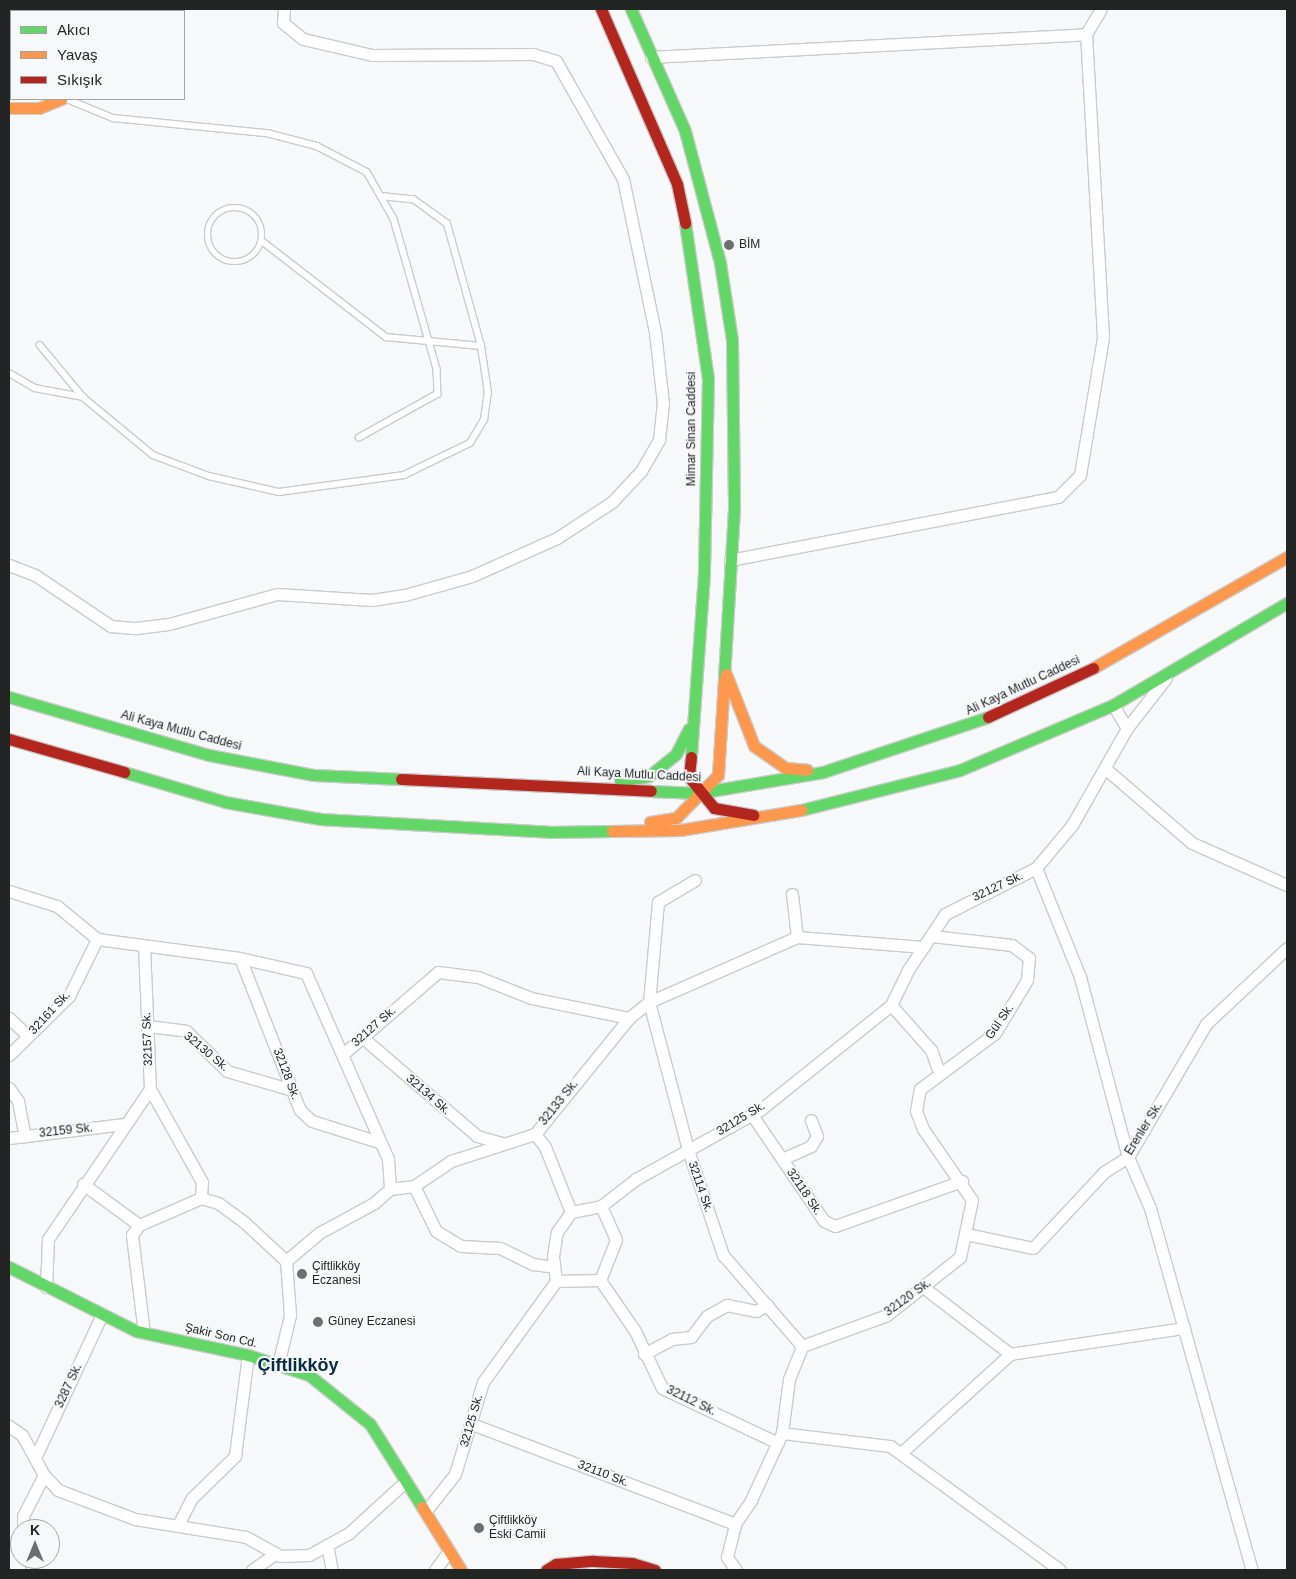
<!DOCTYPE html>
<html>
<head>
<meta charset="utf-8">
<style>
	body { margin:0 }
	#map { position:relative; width:1296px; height:1579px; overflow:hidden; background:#f7f8f9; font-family:Helvetica,sans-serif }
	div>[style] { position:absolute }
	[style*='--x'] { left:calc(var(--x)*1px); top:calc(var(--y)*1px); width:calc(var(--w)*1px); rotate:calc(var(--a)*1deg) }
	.roads { filter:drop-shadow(1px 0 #cacbcc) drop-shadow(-1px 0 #cacbcc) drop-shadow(0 1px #cacbcc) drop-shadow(0 -1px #cacbcc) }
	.lane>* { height:5.5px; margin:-2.75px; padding:0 2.75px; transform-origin:2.75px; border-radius:2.75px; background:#fefefe }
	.lane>.ring { margin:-2.75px; padding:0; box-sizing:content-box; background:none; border:5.5px solid #fefefe; border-radius:50% }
	.street>* { height:11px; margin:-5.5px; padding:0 5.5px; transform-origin:5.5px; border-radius:5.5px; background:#fefefe }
	.fast>* { height:11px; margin:-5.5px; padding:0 5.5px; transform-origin:5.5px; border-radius:5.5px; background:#63d668 }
	.slow>* { height:11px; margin:-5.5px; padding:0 5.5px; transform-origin:5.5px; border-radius:5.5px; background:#ff974d }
	.jam>* { height:11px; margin:-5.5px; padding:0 5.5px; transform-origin:5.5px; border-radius:5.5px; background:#b3261e }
	.dots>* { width:14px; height:14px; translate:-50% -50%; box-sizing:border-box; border:2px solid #f6f8fa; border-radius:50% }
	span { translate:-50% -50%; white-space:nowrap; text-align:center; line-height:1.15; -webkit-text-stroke:4px #f6f8fa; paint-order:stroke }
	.poi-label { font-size:12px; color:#232424 }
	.left { translate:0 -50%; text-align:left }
	.street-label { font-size:12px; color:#232424 }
	.district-label { font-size:18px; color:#062c44; font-weight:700 }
	.frame { position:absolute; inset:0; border:10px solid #232424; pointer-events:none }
	.legend { position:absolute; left:10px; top:10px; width:175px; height:90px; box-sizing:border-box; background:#f6f8fa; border:1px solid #a2a3a4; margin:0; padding:6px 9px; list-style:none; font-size:15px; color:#232424 }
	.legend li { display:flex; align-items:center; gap:10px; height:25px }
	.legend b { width:25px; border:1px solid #a2a3a4 }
	.north { position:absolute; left:10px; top:1519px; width:50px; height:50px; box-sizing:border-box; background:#f6f8fa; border:1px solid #a2a3a4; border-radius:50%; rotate:0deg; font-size:14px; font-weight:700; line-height:20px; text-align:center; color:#232424 }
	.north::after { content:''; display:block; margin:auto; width:18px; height:22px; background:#6d6e6f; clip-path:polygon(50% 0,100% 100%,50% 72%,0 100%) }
</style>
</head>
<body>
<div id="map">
	<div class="roads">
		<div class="lane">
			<div style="--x:9;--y:38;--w:2;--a:0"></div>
			<div style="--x:67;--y:99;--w:50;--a:22.4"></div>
			<div style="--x:113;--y:118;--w:155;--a:5.6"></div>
			<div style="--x:267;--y:133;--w:52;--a:14.6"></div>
			<div style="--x:317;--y:146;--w:56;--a:27.5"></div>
			<div style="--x:367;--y:172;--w:54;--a:60.1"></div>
			<div style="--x:394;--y:219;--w:156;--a:74"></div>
			<div style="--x:437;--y:369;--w:25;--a:88"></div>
			<div style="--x:438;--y:394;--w:90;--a:150.9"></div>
			<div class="ring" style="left:208px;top:208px;width:48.5px;height:48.5px"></div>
			<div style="--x:262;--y:241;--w:157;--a:37.7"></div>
			<div style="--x:386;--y:337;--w:95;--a:5.4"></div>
			<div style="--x:40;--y:345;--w:67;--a:50.4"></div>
			<div style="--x:83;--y:397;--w:91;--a:39.6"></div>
			<div style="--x:153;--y:455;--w:60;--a:20.6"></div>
			<div style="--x:209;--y:476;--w:72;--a:12.9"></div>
			<div style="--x:279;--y:492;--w:126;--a:-7.7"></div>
			<div style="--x:404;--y:475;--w:73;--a:-25.9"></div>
			<div style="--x:470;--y:443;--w:27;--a:-59"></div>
			<div style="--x:484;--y:420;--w:27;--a:-82"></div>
			<div style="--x:488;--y:393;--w:48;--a:-98.5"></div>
			<div style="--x:481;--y:346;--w:127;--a:-105.6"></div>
			<div style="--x:447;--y:224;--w:41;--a:-144"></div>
			<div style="--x:414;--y:200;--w:30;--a:-174"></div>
			<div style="--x:9;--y:373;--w:30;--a:30"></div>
			<div style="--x:35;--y:388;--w:49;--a:10.6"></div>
		</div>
		<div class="street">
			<div style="--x:651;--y:57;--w:436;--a:-3"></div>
			<div style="--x:730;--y:560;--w:334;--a:-10.9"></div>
			<div style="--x:1058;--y:497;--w:31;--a:-45"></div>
			<div style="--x:1080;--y:475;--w:140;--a:-80.5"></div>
			<div style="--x:1103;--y:337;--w:303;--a:-93.2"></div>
			<div style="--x:1086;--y:34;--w:29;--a:-59"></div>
			<div style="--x:9;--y:565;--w:28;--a:21"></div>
			<div style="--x:35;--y:575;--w:92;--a:33.9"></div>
			<div style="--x:111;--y:626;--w:25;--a:5"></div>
			<div style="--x:136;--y:628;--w:33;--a:-7"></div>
			<div style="--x:169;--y:624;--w:112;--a:-15.5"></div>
			<div style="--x:277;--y:594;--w:95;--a:3.6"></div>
			<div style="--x:372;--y:600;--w:33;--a:-9"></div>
			<div style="--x:405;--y:595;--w:70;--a:-15.8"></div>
			<div style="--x:472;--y:576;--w:93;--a:-24.1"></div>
			<div style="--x:557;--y:538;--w:66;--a:-33.2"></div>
			<div style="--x:612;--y:502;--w:42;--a:-46.9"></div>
			<div style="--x:641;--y:471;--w:36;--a:-60"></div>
			<div style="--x:659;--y:440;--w:36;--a:-84"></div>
			<div style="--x:663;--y:404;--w:72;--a:-96.3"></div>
			<div style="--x:655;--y:332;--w:156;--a:-101.8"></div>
			<div style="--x:623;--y:179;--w:136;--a:-119.6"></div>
			<div style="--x:556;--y:61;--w:24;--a:-163"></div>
			<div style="--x:533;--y:54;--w:161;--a:179.6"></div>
			<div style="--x:372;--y:55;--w:71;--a:-166.9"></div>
			<div style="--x:303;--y:39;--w:26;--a:-141"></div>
			<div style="--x:283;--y:23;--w:14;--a:-86"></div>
			<div style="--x:1113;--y:705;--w:27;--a:59"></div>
			<div style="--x:1107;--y:770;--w:112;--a:40.7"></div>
			<div style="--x:1192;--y:843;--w:104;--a:23.9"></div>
			<div style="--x:1036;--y:868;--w:118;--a:68"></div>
			<div style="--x:1080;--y:977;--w:186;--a:75.1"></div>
			<div style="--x:1128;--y:1157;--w:56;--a:66.7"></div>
			<div style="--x:1150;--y:1208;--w:376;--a:74.3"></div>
			<div style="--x:695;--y:880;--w:43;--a:149.3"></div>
			<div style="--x:658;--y:902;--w:100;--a:95.1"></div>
			<div style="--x:649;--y:1002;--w:153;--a:75.2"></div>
			<div style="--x:688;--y:1150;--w:111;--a:71.6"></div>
			<div style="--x:723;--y:1255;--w:121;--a:49"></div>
			<div style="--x:9;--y:891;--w:50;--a:17.4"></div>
			<div style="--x:57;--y:906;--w:52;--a:39.5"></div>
			<div style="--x:792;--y:894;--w:43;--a:83.4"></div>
			<div style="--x:97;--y:939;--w:144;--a:7.6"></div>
			<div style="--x:240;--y:958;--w:68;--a:12.8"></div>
			<div style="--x:306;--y:973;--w:203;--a:66.2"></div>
			<div style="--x:388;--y:1159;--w:30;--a:86"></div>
			<div style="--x:240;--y:958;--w:163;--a:68.5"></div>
			<div style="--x:300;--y:1110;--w:16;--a:43"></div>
			<div style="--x:312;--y:1121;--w:70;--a:17.4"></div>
			<div style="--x:891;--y:1005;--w:60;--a:48.4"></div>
			<div style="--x:931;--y:1050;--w:23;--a:70"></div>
			<div style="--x:9;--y:1018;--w:26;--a:43"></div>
			<div style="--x:148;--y:1026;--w:38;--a:7"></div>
			<div style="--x:186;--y:1031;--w:57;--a:44.3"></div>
			<div style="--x:227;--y:1071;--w:68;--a:16.3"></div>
			<div style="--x:362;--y:1037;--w:152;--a:40.7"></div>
			<div style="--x:477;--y:1136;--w:25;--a:16"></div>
			<div style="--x:343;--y:1054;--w:125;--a:-40.8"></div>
			<div style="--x:438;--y:972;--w:40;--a:7.1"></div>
			<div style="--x:478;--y:977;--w:57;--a:21.6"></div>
			<div style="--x:531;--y:998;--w:100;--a:11.5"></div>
			<div style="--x:9;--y:1055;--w:84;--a:-44.5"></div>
			<div style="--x:69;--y:996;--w:64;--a:-63.8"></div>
			<div style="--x:9;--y:1088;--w:16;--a:55"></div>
			<div style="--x:18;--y:1101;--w:36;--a:79"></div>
			<div style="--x:150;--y:1089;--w:107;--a:60.8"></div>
			<div style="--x:202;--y:1182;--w:16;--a:94"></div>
			<div style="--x:752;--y:1115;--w:128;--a:55.8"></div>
			<div style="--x:824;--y:1221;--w:12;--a:24"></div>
			<div style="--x:835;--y:1226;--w:135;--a:-19.5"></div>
			<div style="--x:535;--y:1134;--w:16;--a:52"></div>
			<div style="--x:545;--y:1147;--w:70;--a:68.2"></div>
			<div style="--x:9;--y:1138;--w:116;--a:-6.9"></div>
			<div style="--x:782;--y:1159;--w:32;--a:-24"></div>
			<div style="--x:811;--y:1146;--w:12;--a:-59"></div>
			<div style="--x:817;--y:1136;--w:17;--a:-111"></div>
			<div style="--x:83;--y:1184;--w:69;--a:36.2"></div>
			<div style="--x:414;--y:1186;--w:50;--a:63.9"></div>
			<div style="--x:436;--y:1231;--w:29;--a:31"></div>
			<div style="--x:461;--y:1246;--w:39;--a:3"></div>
			<div style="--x:500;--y:1248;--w:37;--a:26"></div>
			<div style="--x:533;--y:1264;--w:21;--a:8"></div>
			<div style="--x:390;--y:1189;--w:24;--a:-7"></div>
			<div style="--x:414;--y:1186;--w:45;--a:-34"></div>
			<div style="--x:451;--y:1161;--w:88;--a:-17.8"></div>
			<div style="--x:535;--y:1134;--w:149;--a:-51"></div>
			<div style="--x:629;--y:1018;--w:26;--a:-39"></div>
			<div style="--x:649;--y:1002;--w:162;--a:-23.7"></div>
			<div style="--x:797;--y:937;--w:127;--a:4.5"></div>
			<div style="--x:601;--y:1206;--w:37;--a:66"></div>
			<div style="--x:616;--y:1240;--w:43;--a:111.8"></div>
			<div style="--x:600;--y:1280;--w:62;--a:55.5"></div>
			<div style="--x:635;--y:1331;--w:63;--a:64.7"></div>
			<div style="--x:662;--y:1388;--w:128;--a:25.4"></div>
			<div style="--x:966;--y:1234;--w:68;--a:11.8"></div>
			<div style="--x:1033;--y:1248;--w:104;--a:-46.9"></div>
			<div style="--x:1104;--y:1172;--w:28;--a:-32"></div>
			<div style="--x:1128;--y:1157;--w:154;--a:-59.6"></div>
			<div style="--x:1206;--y:1024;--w:111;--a:-43.2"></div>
			<div style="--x:556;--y:1281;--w:25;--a:-97"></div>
			<div style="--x:553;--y:1256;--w:24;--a:-81"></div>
			<div style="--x:557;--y:1232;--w:24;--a:-55"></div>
			<div style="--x:571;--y:1212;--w:31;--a:-11"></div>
			<div style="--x:601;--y:1206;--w:44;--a:-37.6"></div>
			<div style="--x:636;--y:1179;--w:142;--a:-29.1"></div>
			<div style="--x:760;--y:1110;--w:168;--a:-38.7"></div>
			<div style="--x:891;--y:1005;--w:39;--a:-64"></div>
			<div style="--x:908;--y:970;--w:67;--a:-56.5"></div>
			<div style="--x:945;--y:914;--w:102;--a:-26.8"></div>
			<div style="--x:1036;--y:868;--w:56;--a:-50.1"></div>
			<div style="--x:1072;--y:825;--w:112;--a:-60.4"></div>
			<div style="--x:1127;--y:728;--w:63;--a:-52"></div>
			<div style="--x:556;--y:1281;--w:44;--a:-1.3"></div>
			<div style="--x:46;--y:1287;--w:48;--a:-87.6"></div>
			<div style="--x:48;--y:1239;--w:181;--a:-55.8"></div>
			<div style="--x:150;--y:1089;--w:143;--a:-92.4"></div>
			<div style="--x:923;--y:1287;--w:110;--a:37.6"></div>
			<div style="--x:144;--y:1333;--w:99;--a:-97"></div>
			<div style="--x:132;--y:1235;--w:12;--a:-55"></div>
			<div style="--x:139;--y:1225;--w:68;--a:-23.5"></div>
			<div style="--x:201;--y:1198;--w:18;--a:16"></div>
			<div style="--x:218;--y:1203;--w:32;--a:36"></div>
			<div style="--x:244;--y:1222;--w:57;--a:42.9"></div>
			<div style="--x:644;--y:1354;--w:32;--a:-28"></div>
			<div style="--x:672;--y:1339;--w:19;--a:-6"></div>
			<div style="--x:691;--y:1337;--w:26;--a:-53"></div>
			<div style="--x:707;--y:1316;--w:23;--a:-29"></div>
			<div style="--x:727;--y:1305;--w:30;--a:12"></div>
			<div style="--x:756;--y:1311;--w:13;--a:-29"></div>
			<div style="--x:278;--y:1365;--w:51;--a:-76.5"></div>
			<div style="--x:290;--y:1315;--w:54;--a:-94.2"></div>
			<div style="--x:286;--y:1261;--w:43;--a:-40.3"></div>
			<div style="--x:319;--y:1233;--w:63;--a:-28.6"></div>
			<div style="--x:374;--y:1203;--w:21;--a:-41"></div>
			<div style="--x:472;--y:1424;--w:281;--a:20.8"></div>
			<div style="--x:9;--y:1426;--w:16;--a:35"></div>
			<div style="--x:22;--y:1435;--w:46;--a:61.2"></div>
			<div style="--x:44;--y:1475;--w:21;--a:47"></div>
			<div style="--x:58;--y:1490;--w:82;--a:20.6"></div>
			<div style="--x:135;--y:1519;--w:112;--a:9.2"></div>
			<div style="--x:246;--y:1537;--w:39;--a:29"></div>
			<div style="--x:280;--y:1556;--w:29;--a:-2"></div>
			<div style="--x:309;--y:1555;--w:46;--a:-28.8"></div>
			<div style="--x:349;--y:1533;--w:77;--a:-42.4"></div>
			<div style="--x:782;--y:1433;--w:109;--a:6.9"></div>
			<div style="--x:890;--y:1446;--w:210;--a:36.1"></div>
			<div style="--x:901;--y:1453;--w:147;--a:-42.2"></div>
			<div style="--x:1010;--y:1354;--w:176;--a:-8.5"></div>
			<div style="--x:35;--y:1458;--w:159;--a:-65"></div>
			<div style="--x:425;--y:1512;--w:48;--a:-51.7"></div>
			<div style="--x:455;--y:1474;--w:96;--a:-73.1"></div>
			<div style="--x:483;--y:1382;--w:125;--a:-54.1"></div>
			<div style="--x:178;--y:1525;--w:30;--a:-63"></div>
			<div style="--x:192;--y:1498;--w:60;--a:-44.3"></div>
			<div style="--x:235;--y:1456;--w:102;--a:-82.7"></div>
			<div style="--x:23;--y:1529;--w:13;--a:-90"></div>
			<div style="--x:23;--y:1516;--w:46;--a:-62.9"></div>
			<div style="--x:327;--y:1545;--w:25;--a:79"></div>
			<div style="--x:29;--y:1559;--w:12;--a:70"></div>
			<div style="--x:252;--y:1570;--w:28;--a:-35"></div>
			<div style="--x:435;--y:1570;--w:24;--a:-54"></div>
			<div style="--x:736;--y:1570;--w:16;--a:-125"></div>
			<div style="--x:727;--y:1557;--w:34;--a:-76"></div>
			<div style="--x:735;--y:1524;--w:29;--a:-56"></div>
			<div style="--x:751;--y:1500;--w:74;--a:-65.2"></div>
			<div style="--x:782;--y:1433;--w:54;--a:-82.6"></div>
			<div style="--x:789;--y:1379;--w:35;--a:-68"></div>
			<div style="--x:802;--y:1346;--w:90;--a:-20"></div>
			<div style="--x:887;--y:1315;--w:93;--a:-38.5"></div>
			<div style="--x:960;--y:1257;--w:58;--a:-78.1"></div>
			<div style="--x:972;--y:1200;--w:86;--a:-124.6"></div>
			<div style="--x:923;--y:1129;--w:19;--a:-111"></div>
			<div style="--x:916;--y:1111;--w:22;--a:-80"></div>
			<div style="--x:920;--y:1089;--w:94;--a:-36.7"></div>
			<div style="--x:995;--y:1033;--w:62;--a:-58.9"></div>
			<div style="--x:1027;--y:980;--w:22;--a:-85"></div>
			<div style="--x:1029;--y:958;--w:21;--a:-143"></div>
			<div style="--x:1012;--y:945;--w:81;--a:-173.6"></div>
		</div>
		<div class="fast">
			<div style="--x:631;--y:9;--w:133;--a:66.1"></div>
			<div style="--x:685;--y:131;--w:137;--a:75.1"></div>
			<div style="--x:720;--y:263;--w:78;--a:81.1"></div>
			<div style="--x:732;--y:340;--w:169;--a:89.3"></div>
			<div style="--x:734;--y:509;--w:170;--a:93.4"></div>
			<div style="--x:123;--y:11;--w:2;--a:-63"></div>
			<div style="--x:152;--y:11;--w:3;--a:-45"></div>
			<div style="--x:9;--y:87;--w:2;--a:-27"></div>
			<div style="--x:685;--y:223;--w:157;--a:81.6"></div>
			<div style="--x:708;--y:378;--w:196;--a:91.2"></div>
			<div style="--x:704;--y:574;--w:183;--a:94.1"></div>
			<div style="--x:9;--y:697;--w:208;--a:16.2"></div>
			<div style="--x:209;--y:755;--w:107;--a:10.8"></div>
			<div style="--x:314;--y:775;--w:87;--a:2.6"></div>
			<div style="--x:124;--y:772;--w:105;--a:16.5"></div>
			<div style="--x:225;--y:802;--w:97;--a:10.1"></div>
			<div style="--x:320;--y:819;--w:229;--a:3.2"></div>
			<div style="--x:549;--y:832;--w:63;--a:-0.9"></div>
			<div style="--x:620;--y:781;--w:29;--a:-10"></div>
			<div style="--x:649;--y:776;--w:35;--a:-39"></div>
			<div style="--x:676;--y:754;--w:28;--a:-63"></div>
			<div style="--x:651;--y:791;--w:47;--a:2.4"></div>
			<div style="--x:698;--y:793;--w:127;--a:-9.5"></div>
			<div style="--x:823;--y:772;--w:174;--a:-18.4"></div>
			<div style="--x:801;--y:810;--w:164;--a:-14.1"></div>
			<div style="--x:960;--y:770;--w:166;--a:-23"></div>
			<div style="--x:1113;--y:705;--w:202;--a:-30.4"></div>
			<div style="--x:9;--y:1267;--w:142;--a:26.7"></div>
			<div style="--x:136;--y:1331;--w:115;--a:12.1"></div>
			<div style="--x:248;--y:1355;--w:64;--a:18.2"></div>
			<div style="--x:309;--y:1375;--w:78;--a:38.8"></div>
			<div style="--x:370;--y:1424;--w:98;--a:57.9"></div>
		</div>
		<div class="slow">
			<div style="--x:9;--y:108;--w:30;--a:0"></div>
			<div style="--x:39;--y:108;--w:24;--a:-22"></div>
			<div style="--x:1093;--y:668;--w:224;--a:-29.8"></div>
			<div style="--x:726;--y:674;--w:77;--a:68.7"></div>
			<div style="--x:754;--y:746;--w:39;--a:35"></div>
			<div style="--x:786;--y:768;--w:21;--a:5"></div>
			<div style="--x:650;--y:822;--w:26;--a:-9"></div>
			<div style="--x:676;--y:818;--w:60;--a:-45.7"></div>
			<div style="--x:718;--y:775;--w:96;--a:-86.4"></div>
			<div style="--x:612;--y:831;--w:68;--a:-0.8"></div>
			<div style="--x:680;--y:830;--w:123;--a:-9.4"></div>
			<div style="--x:422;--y:1507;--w:74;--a:58.2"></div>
		</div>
		<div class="jam">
			<div style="--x:601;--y:9;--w:191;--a:66.5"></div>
			<div style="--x:677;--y:184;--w:40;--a:78"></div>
			<div style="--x:988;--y:717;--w:116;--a:-25"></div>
			<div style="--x:9;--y:739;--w:120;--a:16"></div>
			<div style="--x:691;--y:757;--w:20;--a:96"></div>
			<div style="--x:689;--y:777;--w:40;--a:51"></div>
			<div style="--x:714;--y:808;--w:40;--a:10"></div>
			<div style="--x:401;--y:779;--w:250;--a:2.7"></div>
			<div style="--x:546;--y:1570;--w:12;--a:-31"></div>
			<div style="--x:556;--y:1564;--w:37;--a:-5"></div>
			<div style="--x:593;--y:1561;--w:39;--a:3"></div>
			<div style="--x:632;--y:1563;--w:24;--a:17"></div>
		</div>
	</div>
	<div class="dots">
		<div style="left:729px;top:245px;background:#6d6e6f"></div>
		<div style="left:302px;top:1274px;background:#6d6e6f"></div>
		<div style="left:318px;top:1322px;background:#6d6e6f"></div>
		<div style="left:479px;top:1528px;background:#6d6e6f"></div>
	</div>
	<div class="poi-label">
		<span class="left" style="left:739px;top:245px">BİM</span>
		<span class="left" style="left:312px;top:1274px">Çiftlikköy<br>Eczanesi</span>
		<span class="left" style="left:328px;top:1322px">Güney Eczanesi</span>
		<span class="left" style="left:489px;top:1528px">Çiftlikköy<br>Eski Camii</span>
	</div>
	<div class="street-label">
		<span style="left:692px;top:429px;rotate:-90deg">Mimar Sinan Caddesi</span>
		<span style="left:1023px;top:686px;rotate:-25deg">Ali Kaya Mutlu Caddesi</span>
		<span style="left:181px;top:731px;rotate:15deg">Ali Kaya Mutlu Caddesi</span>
		<span style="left:639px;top:775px;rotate:3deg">Ali Kaya Mutlu Caddesi</span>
		<span style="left:998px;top:887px;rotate:-25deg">32127 Sk.</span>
		<span style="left:50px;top:1013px;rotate:-47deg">32161 Sk.</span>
		<span style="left:1000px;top:1022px;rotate:-55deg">Gül Sk.</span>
		<span style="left:374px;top:1027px;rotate:-41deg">32127 Sk.</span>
		<span style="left:148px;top:1039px;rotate:-92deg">32157 Sk.</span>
		<span style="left:206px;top:1052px;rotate:40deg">32130 Sk.</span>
		<span style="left:286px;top:1074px;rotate:69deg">32128 Sk.</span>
		<span style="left:428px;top:1095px;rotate:41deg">32134 Sk.</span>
		<span style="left:559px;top:1103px;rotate:-51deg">32133 Sk.</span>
		<span style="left:741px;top:1119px;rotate:-31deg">32125 Sk.</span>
		<span style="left:1144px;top:1129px;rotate:-58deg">Erenler Sk.</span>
		<span style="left:66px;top:1131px;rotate:-6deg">32159 Sk.</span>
		<span style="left:700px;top:1187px;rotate:71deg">32114 Sk.</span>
		<span style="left:804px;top:1192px;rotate:56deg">32118 Sk.</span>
		<span style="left:908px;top:1298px;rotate:-36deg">32120 Sk.</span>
		<span style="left:221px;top:1336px;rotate:13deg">Şakir Son Cd.</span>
		<span style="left:69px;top:1386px;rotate:-65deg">3287 Sk.</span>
		<span style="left:691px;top:1401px;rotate:26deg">32112 Sk.</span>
		<span style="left:472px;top:1421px;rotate:-74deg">32125 Sk.</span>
		<span style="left:603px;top:1474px;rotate:21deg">32110 Sk.</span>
	</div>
	<div class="district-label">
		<span style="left:298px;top:1365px">Çiftlikköy</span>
	</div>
	<div class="frame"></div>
	<ul class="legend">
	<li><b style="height:6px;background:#63d668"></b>Akıcı</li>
	<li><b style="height:6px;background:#ff974d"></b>Yavaş</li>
	<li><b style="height:6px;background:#b3261e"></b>Sıkışık</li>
	</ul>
	<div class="north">K</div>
</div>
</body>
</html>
